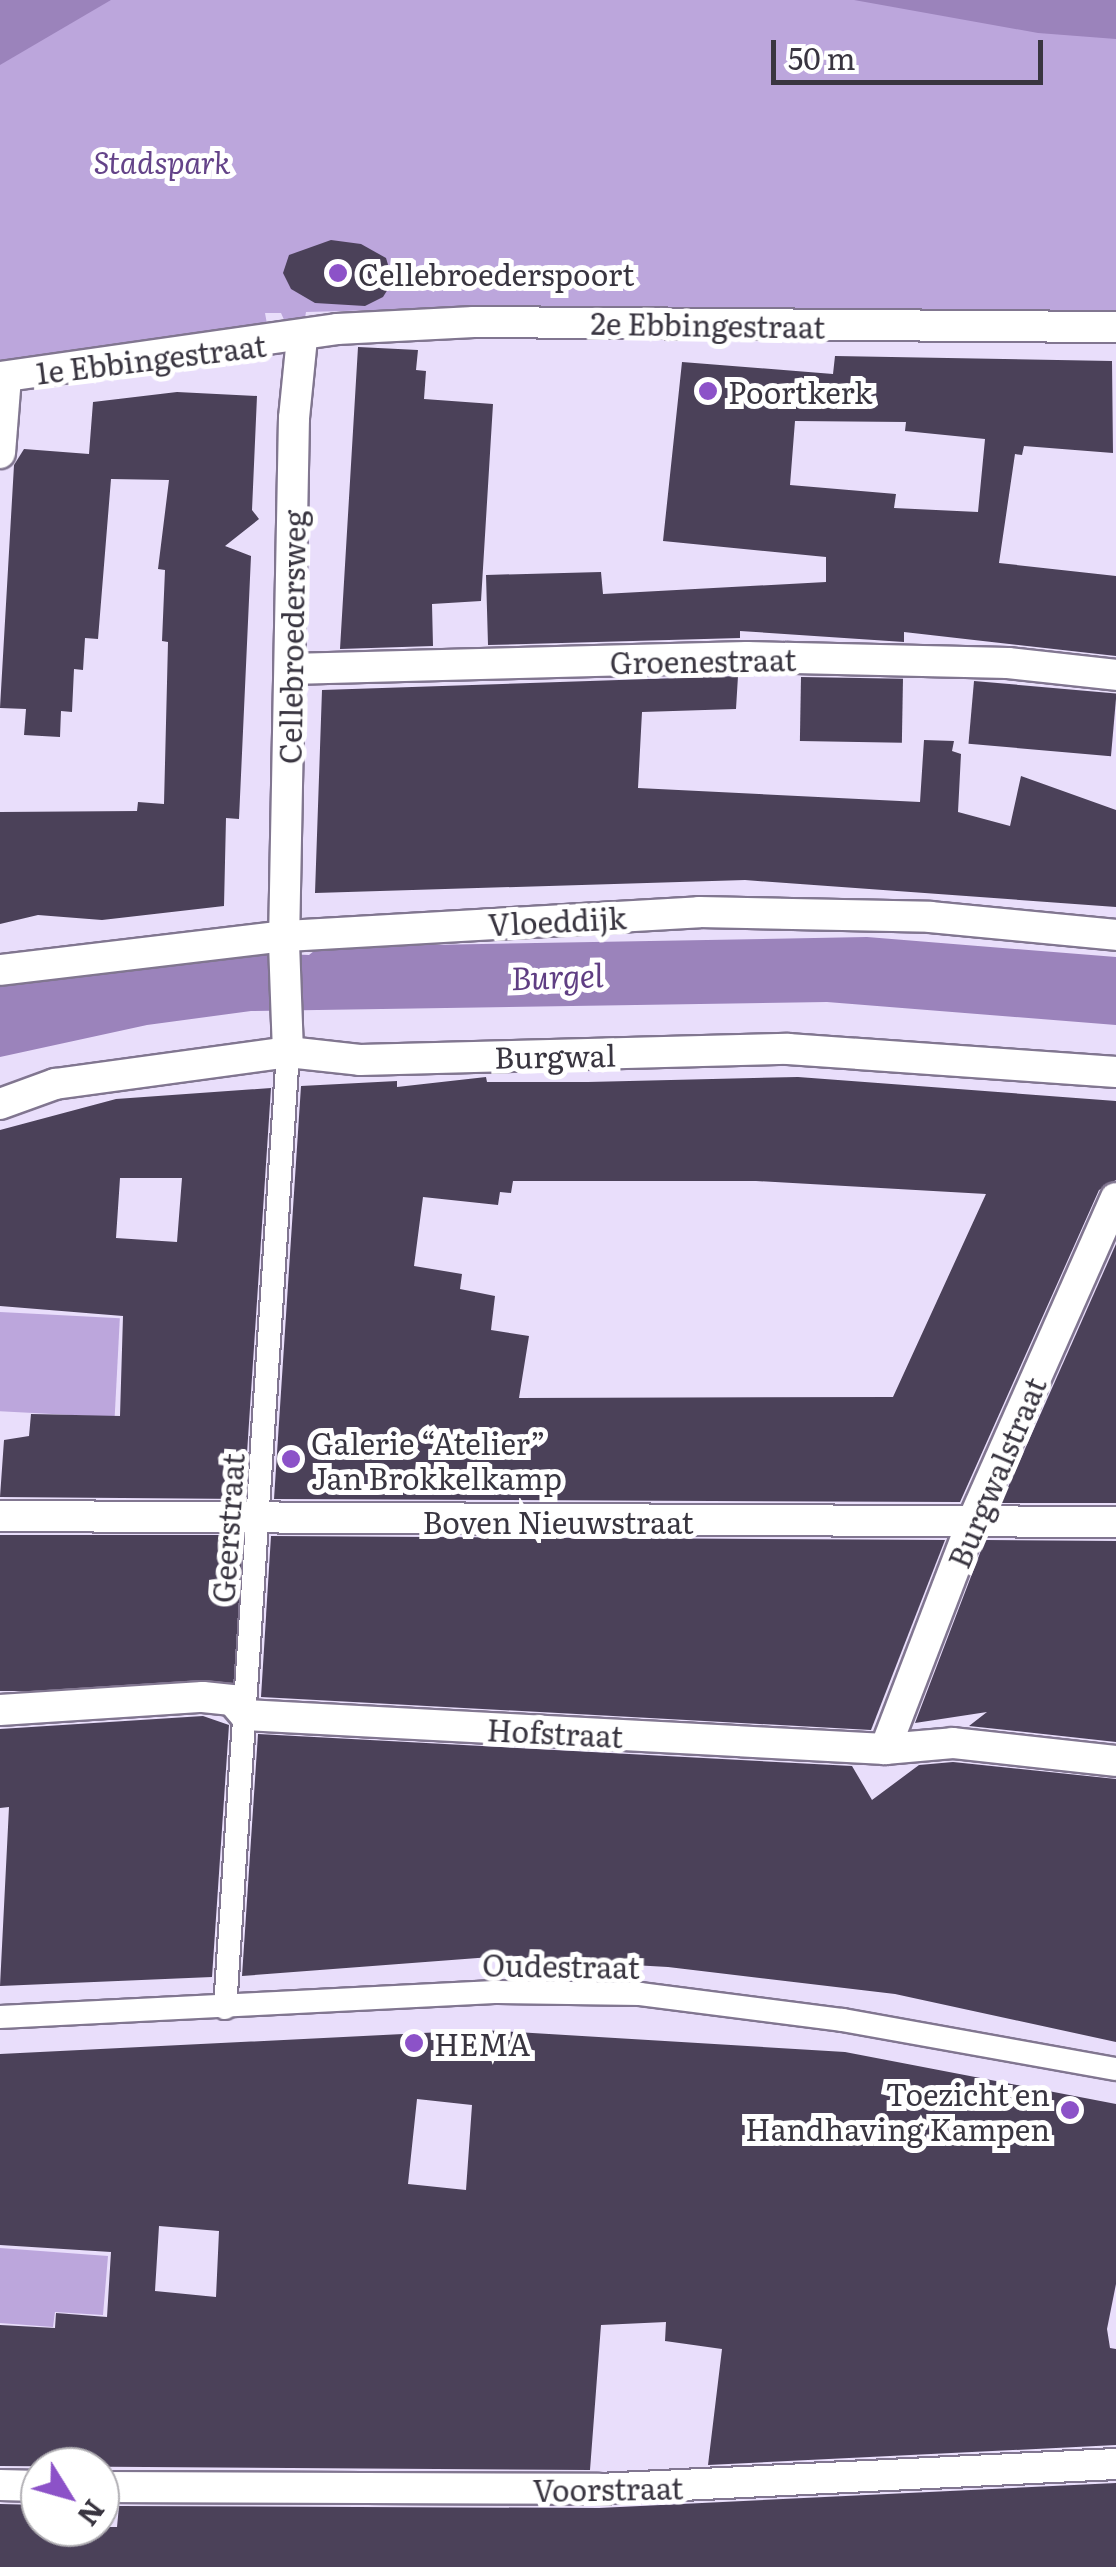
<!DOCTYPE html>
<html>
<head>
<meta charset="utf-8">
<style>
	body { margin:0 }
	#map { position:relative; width:1116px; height:2567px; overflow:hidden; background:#e9defb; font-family:Literata,serif }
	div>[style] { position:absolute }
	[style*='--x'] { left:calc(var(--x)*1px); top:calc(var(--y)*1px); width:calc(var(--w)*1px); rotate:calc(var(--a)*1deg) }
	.green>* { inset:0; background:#bca6dc; transform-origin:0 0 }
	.water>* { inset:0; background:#9b83bb }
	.building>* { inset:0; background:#4b4159; transform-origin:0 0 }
	.roads { filter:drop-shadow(2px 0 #817690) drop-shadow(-2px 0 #817690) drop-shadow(0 2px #817690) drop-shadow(0 -2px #817690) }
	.pedestrian>* { height:22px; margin:-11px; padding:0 11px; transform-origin:11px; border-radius:11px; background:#fff }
	.minor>* { height:30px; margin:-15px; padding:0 15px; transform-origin:15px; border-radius:15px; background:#fff }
	.dots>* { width:28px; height:28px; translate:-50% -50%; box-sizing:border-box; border:5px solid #fff; border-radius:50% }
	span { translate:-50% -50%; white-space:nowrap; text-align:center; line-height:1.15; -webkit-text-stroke:10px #fff; paint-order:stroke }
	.park-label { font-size:30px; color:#644389; font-style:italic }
	.poi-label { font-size:30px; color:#393540 }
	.left { translate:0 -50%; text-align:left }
	.right { translate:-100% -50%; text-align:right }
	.street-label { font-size:30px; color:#393540 }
	.water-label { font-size:32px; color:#5f3e83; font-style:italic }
	.north { position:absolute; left:20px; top:2447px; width:100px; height:100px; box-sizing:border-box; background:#fff; border:2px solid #b0aeb3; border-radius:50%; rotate:127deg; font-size:28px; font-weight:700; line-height:40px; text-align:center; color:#393540 }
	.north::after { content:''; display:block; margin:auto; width:35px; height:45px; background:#8c52c8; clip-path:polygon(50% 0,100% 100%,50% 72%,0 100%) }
	.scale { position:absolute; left:771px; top:40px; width:272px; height:45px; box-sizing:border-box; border:5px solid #393540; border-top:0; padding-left:12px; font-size:30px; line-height:35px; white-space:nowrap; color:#393540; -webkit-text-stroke:8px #fff; paint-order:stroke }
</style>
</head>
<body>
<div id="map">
	<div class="green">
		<div style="clip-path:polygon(0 0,1116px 0,1116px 310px,912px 317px,417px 309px,306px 312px,305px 318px,285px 322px,281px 313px,265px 313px,267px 324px,0 372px)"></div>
		<div style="left:0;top:1312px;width:120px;height:99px;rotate:3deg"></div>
		<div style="clip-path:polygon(0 2248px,108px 2256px,103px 2315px,55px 2312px,53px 2327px,0 2323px)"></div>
	</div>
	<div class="water">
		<div style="clip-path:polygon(0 0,111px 0,0 65px)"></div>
		<div style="clip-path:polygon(854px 0,1116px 0,1116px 39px,1038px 33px)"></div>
		<div style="clip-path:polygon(867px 937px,1116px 957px,1116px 1025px,827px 1002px,251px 1011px,147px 1025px,0 1057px,0 987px,57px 974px,239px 952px,309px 955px,319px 947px)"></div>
	</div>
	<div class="building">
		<div style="clip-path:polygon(331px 240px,361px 244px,386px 258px,393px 281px,383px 297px,365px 306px,315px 303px,291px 289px,283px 273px,289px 255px)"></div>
		<div style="clip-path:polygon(358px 347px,418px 350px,416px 370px,426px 371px,424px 399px,493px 404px,481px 601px,432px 604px,433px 646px,340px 649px)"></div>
		<div style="clip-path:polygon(evenodd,835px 356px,1112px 361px,1113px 453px,1024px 446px,1022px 455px,1015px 454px,999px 563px,1116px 576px,1116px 656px,904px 632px,904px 642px,740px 631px,740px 638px,488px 645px,486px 575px,601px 572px,603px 594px,826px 582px,826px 557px,663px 541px,682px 362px,833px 374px,835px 356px,795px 421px,906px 422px,905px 431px,985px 439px,978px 512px,894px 508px,896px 494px,790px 485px,795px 421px)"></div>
		<div style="clip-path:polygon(177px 392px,257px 396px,252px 510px,259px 519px,225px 546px,251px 556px,239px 819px,226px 818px,224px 906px,102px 920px,38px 915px,0 924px,0 812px,137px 811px,138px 802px,164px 804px,168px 642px,162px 641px,165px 570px,158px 569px,169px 480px,111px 479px,98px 639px,85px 638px,83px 670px,74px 669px,72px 712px,61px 711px,60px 737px,24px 735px,26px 709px,0 708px,14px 465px,24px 449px,89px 454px,93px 402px)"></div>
		<div style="clip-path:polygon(738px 676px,736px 709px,642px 712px,638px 788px,920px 802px,924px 740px,954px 741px,952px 751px,961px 754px,958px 812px,1010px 826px,1021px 776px,1116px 810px,1116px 907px,745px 880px,315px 893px,322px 690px)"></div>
		<div style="left:801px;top:677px;width:102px;height:64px;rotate:1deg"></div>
		<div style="left:974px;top:681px;width:143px;height:63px;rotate:5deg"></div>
		<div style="clip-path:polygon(evenodd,486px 1077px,487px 1082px,588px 1082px,798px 1077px,1116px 1101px,1116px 1180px,1099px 1190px,960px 1502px,274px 1499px,301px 1086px,397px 1081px,397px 1087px,486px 1077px,513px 1181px,756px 1181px,986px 1194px,893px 1397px,519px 1398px,529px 1336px,491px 1330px,495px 1296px,460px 1289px,462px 1274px,414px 1266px,423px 1197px,498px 1205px,500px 1192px,511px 1193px,513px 1181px)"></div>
		<div style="clip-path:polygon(evenodd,271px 1088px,244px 1499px,0 1497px,4px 1440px,29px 1436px,31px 1414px,120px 1416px,123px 1316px,0 1306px,0 1130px,116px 1099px,271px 1088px,120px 1178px,182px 1178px,177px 1242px,116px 1238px,120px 1178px)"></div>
		<div style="clip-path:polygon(1116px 1244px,1116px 1503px,1001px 1503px)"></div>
		<div style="left:0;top:1535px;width:241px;height:156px"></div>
		<div style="clip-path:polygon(271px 1536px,945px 1540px,871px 1730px,261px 1697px)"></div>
		<div style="clip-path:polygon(985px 1540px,1116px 1541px,1116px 1742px,969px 1726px,987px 1712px,915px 1723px)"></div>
		<div style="clip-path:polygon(203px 1716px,229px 1725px,212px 1977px,0 1986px,9px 1807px,0 1808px,0 1729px)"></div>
		<div style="clip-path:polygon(258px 1734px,852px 1766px,872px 1800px,919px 1765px,953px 1762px,1116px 1779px,1116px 2042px,895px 1994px,668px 1967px,491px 1957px,242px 1976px)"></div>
		<div style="clip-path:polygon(evenodd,483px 2030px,845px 2052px,1116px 2104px,1116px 2284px,1107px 2329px,1110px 2348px,1116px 2349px,1116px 2445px,708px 2465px,722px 2349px,665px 2341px,666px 2322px,601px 2325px,590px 2470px,0 2466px,0 2325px,55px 2328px,56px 2313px,107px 2317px,111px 2252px,0 2245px,0 2054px,483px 2030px,417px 2099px,472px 2105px,466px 2190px,408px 2184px,417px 2099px,483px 2030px,159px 2226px,219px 2231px,216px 2297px,155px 2291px,159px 2226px)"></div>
		<div style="clip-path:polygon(1116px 2483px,1116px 2567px,0 2567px,0 2504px,40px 2505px,40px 2527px,117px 2527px,119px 2506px,599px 2508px)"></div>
	</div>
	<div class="roads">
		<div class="pedestrian">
			<div style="--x:225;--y:2008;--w:958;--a:-86.23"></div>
			<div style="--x:0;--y:2017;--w:495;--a:-2.9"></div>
			<div style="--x:494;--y:1992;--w:146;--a:0.8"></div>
			<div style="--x:640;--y:1994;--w:205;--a:7.3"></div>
			<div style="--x:843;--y:2020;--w:277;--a:10.2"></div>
		</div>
		<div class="minor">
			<div style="--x:0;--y:377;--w:340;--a:-8.1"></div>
			<div style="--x:337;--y:329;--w:137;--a:-2.9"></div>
			<div style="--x:474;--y:322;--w:642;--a:0.45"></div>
			<div style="--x:0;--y:453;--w:76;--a:-85.5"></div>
			<div style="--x:290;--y:669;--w:457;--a:-1.5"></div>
			<div style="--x:747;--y:657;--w:261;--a:1.3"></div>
			<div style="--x:1008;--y:663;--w:109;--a:6.3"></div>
			<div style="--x:0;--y:970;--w:288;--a:-6.8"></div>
			<div style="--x:286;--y:936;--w:414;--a:-3.3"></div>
			<div style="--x:699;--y:912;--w:231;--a:1.2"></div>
			<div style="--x:930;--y:917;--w:187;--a:5.5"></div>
			<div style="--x:288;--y:1052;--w:109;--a:-92.1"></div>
			<div style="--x:284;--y:943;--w:525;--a:-88.91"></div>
			<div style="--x:294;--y:418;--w:80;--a:-84.3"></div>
			<div style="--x:0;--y:1104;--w:59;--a:-20"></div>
			<div style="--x:55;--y:1084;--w:235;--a:-7.8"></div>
			<div style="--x:288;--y:1052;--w:72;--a:6.3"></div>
			<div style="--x:360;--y:1060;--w:428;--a:-1.5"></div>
			<div style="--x:788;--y:1049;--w:329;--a:4"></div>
			<div style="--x:0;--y:1516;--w:1116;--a:0.31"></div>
			<div style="--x:0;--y:1710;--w:203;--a:-3.7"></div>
			<div style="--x:203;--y:1697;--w:29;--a:6"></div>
			<div style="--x:232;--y:1700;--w:20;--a:49"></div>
			<div style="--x:245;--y:1715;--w:641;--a:3.04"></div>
			<div style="--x:885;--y:1749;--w:68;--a:-5"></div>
			<div style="--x:953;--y:1743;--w:164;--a:6.3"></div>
			<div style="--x:885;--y:1749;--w:245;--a:-69"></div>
			<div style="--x:973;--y:1520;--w:352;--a:-66.1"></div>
			<div style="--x:0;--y:2485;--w:40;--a:1.4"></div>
			<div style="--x:100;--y:2487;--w:499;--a:0.2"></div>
			<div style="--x:599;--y:2489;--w:518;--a:-2.77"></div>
		</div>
	</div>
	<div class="dots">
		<div style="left:338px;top:273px;background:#8c52c8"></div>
		<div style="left:708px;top:391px;background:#8c52c8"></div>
		<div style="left:291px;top:1459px;background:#8c52c8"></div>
		<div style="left:414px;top:2043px;background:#8c52c8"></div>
		<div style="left:1070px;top:2110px;background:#8c52c8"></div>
	</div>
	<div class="park-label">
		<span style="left:162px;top:161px">Stadspark</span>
	</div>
	<div class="poi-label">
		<span class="left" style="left:358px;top:273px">Cellebroederspoort</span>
		<span class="left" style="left:728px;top:391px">Poortkerk</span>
		<span class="left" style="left:311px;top:1459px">Galerie “Atelier”<br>Jan Brokkelkamp</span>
		<span class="left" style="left:434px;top:2043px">HEMA</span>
		<span class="right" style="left:1050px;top:2110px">Toezicht en<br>Handhaving Kampen</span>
	</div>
	<div class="street-label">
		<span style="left:708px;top:324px;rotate:1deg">2e Ebbingestraat</span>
		<span style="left:151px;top:358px;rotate:-7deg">1e Ebbingestraat</span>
		<span style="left:291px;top:637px;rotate:-89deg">Cellebroedersweg</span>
		<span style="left:703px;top:660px;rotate:-1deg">Groenestraat</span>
		<span style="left:557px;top:920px;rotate:-3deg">Vloeddijk</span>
		<span style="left:555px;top:1055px;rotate:-1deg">Burgwal</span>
		<span style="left:996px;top:1472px;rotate:-67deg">Burgwalstraat</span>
		<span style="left:558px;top:1521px">Boven Nieuwstraat</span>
		<span style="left:227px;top:1528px;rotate:-86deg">Geerstraat</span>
		<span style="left:555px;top:1732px;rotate:3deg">Hofstraat</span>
		<span style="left:561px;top:1965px;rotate:1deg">Oudestraat</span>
		<span style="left:608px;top:2488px;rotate:-1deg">Voorstraat</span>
	</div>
	<div class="water-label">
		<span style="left:557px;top:975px;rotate:-2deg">Burgel</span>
	</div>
	<div class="north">N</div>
	<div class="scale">50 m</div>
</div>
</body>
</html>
